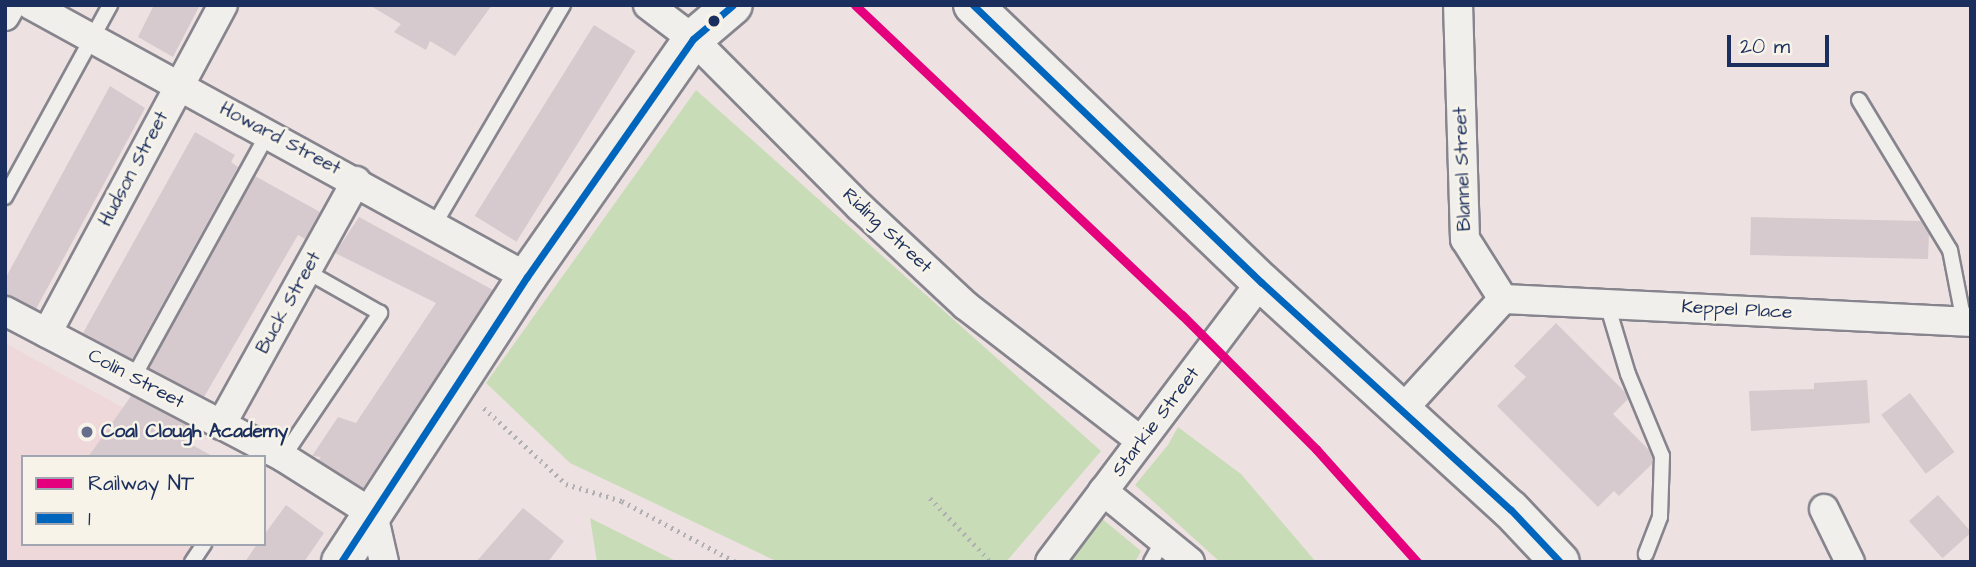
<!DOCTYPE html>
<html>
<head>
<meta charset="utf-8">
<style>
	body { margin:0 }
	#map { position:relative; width:1976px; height:567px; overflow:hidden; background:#ede2e1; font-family:"Architects Daughter",sans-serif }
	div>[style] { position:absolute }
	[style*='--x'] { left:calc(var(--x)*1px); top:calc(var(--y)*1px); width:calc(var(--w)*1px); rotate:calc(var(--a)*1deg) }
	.built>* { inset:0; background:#eed8da }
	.green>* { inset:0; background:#c9dcb8 }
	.building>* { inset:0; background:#d7cace; transform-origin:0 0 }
	.path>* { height:4.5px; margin-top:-2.25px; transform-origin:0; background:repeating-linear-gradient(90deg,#b0b0b3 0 2px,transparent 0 7px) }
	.roads { filter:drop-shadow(2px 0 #86848d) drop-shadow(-2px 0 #86848d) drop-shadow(0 2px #86848d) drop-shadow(0 -2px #86848d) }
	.lane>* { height:14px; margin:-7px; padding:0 7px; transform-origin:7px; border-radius:7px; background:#f1efeb }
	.street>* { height:28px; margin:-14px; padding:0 14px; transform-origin:14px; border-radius:14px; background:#f1efeb }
	.secondary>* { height:38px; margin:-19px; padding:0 19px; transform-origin:19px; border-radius:19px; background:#f1efeb }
	.bus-1>* { height:7px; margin:-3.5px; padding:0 3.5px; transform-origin:3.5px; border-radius:3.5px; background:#0065bd }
	.rail-1>* { height:9px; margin:-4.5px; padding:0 4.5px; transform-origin:4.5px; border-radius:4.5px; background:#e5007d }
	.dots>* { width:19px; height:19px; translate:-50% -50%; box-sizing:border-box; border:4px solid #f7f3e8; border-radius:50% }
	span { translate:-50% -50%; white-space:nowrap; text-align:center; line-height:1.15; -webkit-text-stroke:5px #f7f3e8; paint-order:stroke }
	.street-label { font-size:19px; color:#1b2f5e }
	.poi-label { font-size:19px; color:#1b2f5e; font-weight:700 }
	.left { translate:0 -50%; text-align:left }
	.frame { position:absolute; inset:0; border:7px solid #1b2f5e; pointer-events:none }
	.legend { position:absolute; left:21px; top:455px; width:245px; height:91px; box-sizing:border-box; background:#f7f3e8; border:2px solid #9fa5b1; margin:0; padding:9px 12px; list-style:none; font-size:21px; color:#1b2f5e }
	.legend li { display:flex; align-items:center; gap:14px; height:35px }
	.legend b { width:35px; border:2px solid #9fa5b1 }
	.scale { position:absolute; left:1727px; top:35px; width:102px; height:32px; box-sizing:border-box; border:4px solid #1b2f5e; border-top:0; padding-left:9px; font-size:21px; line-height:24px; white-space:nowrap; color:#1b2f5e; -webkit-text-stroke:5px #f7f3e8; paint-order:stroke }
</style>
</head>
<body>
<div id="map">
	<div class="built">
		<div style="clip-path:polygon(5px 343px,214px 457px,23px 457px,23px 544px,193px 544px,182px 562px,5px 562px)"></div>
	</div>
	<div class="green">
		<div style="clip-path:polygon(696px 90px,1101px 451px,1006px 562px,778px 562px,570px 463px,486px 383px)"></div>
		<div style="clip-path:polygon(1178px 427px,1241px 474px,1316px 562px,1220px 562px,1135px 485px,1168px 445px)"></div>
		<div style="clip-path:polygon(1100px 517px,1141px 551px,1135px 562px,1068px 562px)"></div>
		<div style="clip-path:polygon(590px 518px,678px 562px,597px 562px)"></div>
	</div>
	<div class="building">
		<div style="clip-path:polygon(154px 5px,200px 5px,173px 57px,138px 37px)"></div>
		<div style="clip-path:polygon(369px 5px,492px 5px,455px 56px,430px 41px,426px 50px,394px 32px,401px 24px)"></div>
		<div style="left:594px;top:25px;width:49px;height:225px;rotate:32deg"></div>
		<div style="clip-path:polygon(110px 86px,145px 108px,36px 309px,5px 295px,5px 279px)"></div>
		<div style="clip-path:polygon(195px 132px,235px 155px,231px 162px,238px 167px,132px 359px,83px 333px)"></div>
		<div style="clip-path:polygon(255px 176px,320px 212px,305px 239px,298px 235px,204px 397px,149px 368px)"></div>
		<div style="clip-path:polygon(359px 217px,493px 290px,363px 488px,318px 460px,321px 457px,312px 456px,338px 417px,356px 423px,436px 303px,335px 253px)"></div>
		<div style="clip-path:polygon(1751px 217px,1921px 221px,1929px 234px,1928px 259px,1750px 255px)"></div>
		<div style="clip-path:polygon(1556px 323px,1625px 392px,1628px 399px,1613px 414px,1649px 450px,1652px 458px,1652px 464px,1619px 496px,1614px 491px,1598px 507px,1497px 406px,1526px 377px,1514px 366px)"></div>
		<div style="clip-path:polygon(1867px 380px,1870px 423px,1751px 431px,1749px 391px,1814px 389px,1814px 383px)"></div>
		<div style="left:1910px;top:393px;width:74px;height:36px;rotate:53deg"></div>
		<div style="clip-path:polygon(131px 396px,187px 425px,180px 438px,214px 457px,88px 457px)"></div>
		<div style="left:1938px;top:495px;width:50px;height:39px;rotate:48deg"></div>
		<div style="clip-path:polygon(286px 505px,324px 533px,304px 562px,245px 562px,257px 544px,264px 544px,264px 535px)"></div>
		<div style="clip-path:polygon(523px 508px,564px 541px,548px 562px,476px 562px)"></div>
	</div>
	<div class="path">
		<div style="--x:484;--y:408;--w:112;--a:42.8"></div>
		<div style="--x:566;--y:484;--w:59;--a:16.9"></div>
		<div style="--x:622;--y:501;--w:129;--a:28.2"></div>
		<div style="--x:930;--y:498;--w:88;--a:46.4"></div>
	</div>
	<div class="roads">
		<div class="lane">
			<div style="--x:1859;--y:100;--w:175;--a:58.8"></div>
			<div style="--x:1950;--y:250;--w:73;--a:79"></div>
			<div style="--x:5;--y:197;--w:219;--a:-61.3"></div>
			<div style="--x:434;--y:225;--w:255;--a:-59.6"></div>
			<div style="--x:1607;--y:304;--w:73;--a:73.3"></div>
			<div style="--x:1628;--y:374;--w:89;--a:67.5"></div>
			<div style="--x:1662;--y:456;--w:61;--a:91.9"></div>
			<div style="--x:1660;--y:517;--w:40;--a:111"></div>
			<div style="--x:133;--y:378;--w:280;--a:-61.1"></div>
			<div style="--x:283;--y:457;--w:174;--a:-56"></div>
			<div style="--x:380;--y:313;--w:85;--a:-150.4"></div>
			<div style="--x:192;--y:562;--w:22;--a:-56"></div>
			<div style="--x:1151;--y:562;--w:25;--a:-61"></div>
		</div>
		<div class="street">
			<div style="--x:31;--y:5;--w:566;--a:28.74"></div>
			<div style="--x:648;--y:5;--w:56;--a:37.1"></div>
			<div style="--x:693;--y:39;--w:237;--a:45.2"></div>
			<div style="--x:860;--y:207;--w:144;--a:43"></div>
			<div style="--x:965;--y:305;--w:222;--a:37.7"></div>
			<div style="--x:5;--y:16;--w:13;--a:-61"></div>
			<div style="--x:1503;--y:299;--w:469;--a:2.8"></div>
			<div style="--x:5;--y:311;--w:314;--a:27.7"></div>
			<div style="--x:283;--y:457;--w:107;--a:32.3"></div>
			<div style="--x:373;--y:514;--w:49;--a:77.1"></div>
			<div style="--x:47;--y:333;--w:372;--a:-61.8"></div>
			<div style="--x:1403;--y:409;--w:149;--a:-47.7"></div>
			<div style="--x:1503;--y:299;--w:71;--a:-122.3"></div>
			<div style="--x:1465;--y:239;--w:234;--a:-91.7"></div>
			<div style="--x:221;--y:425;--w:279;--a:-61"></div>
			<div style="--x:1103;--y:491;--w:112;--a:39.2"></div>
			<div style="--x:1824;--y:509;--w:59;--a:63.9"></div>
			<div style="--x:1050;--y:562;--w:351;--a:-53"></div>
		</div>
		<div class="secondary">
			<div style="--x:973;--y:5;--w:400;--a:43.9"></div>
			<div style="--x:1261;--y:282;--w:338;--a:42.4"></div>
			<div style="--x:1511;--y:510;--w:71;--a:46.7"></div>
			<div style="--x:341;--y:562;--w:340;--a:-56.9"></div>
			<div style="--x:527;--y:277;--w:290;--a:-55.1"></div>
			<div style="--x:693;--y:39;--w:52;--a:-40.4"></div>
		</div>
	</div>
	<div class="bus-1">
		<div style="--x:973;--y:5;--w:400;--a:43.9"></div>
		<div style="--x:1261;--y:282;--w:338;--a:42.4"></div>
		<div style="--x:1511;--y:510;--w:71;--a:46.7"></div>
		<div style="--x:341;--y:562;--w:340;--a:-56.9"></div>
		<div style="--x:527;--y:277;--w:290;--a:-55.1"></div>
		<div style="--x:693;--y:39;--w:52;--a:-40.4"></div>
	</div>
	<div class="rail-1">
		<div style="--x:855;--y:5;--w:451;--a:43.5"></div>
		<div style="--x:1182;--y:315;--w:190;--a:45"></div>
		<div style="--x:1316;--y:449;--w:152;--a:48.2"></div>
	</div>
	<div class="dots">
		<div style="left:714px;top:21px;background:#1b2f5e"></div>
		<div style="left:87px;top:432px;background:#646e8c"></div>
	</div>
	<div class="street-label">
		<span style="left:280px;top:139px;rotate:28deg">Howard Street</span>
		<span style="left:134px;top:169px;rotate:-62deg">Hudson Street</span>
		<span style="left:1463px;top:169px;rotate:-92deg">Blannel Street</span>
		<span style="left:887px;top:231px;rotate:43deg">Riding Street</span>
		<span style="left:289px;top:303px;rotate:-61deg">Buck Street</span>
		<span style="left:1737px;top:310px;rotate:3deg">Keppel Place</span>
		<span style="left:136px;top:379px;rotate:28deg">Colin Street</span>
		<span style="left:1156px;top:422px;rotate:-53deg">Starkie Street</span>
	</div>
	<div class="poi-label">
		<span class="left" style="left:101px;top:432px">Coal Clough Academy</span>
	</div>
	<div class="frame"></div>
	<ul class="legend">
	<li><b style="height:9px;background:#e5007d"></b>Railway NT</li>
	<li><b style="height:9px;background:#0065bd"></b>1</li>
	</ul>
	<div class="scale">20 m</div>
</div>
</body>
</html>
